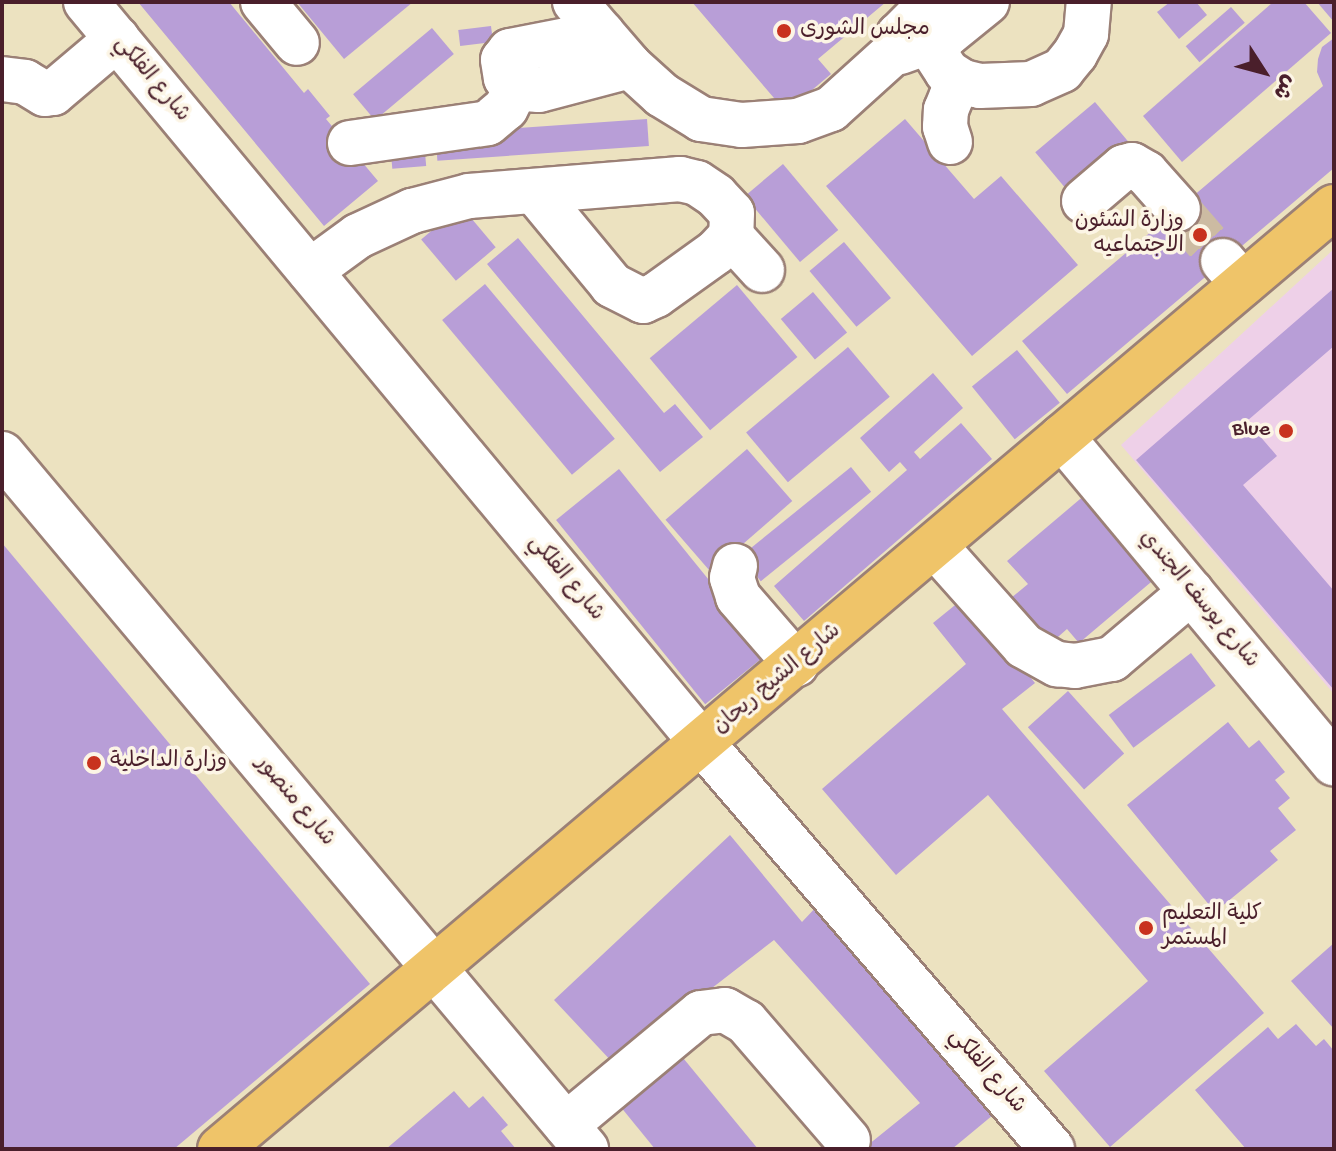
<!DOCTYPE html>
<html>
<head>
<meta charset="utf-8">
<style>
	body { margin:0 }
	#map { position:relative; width:1336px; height:1151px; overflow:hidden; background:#ece2c0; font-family:"Gochi Hand","Playpen Sans Arabic",sans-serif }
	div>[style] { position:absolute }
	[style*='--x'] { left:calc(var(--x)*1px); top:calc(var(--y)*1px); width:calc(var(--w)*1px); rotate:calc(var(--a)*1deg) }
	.built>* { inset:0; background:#eed0e8 }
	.building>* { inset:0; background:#b89ed7; transform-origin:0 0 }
	.minor-tunnel>* { height:44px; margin-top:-22px; transform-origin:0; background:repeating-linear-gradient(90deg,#ccbba2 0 44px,transparent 0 66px) }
	.roads { filter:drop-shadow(2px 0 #9b8076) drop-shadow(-2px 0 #9b8076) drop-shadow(0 2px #9b8076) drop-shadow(0 -2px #9b8076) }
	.minor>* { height:44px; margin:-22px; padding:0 22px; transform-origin:22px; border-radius:22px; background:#fff }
	.major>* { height:44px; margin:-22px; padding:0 22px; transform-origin:22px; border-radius:22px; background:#efc469 }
	.dots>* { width:22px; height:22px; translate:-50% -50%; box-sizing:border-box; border:4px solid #fcf5e5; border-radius:50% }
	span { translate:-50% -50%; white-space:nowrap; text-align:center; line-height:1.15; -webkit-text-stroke:7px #fcf5e5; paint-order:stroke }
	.poi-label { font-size:22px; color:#4a1f2b }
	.left { translate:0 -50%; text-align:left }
	.right { translate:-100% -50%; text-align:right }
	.street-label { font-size:22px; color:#4a1f2b }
	.frame { position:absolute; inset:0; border:4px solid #4a1f2b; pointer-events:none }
	.north { position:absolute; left:1224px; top:32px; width:80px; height:80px; -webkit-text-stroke:6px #fcf5e5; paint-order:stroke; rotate:126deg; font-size:22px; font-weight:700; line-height:32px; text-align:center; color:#4a1f2b }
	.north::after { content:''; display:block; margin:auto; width:28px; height:36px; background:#4a1f2b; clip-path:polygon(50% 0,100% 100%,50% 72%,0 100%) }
</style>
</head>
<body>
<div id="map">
	<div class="built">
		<div style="clip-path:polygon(1334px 249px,1334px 694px,1121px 445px)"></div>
	</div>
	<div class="building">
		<div style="clip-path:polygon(138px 2px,229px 2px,304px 93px,308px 89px,330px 116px,326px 119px,378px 181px,324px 226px)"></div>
		<div style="clip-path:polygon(297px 2px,413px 2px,344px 59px)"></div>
		<div style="clip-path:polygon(692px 2px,886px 2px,818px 59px,831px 74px,786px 112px)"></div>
		<div style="clip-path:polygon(1170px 2px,1196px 2px,1207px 15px,1179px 39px,1157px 12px)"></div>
		<div style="clip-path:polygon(1273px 2px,1304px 2px,1331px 33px,1182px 162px,1143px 116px)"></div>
		<div style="clip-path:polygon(1317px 2px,1334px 2px,1334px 22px)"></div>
		<div style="left:1231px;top:7px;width:21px;height:60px;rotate:49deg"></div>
		<div style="left:491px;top:26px;width:16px;height:33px;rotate:83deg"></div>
		<div style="left:432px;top:28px;width:34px;height:103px;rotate:50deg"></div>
		<div style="clip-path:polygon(1334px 38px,1334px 168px,1067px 394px,1022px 341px,1323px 86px,1317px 72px,1318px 59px,1322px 47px)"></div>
		<div style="left:1095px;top:102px;width:65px;height:78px;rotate:50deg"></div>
		<div style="left:647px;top:119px;width:27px;height:212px;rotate:86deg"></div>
		<div style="clip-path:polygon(905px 119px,974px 199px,1001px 176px,1078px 265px,972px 356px,826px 186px)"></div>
		<div style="left:424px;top:141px;width:25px;height:34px;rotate:85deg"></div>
		<div style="left:783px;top:164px;width:86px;height:50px;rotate:50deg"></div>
		<div style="left:461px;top:206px;width:54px;height:52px;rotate:50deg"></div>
		<div style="clip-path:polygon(518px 238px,664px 413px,675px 404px,703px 437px,660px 472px,487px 264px)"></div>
		<div style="left:844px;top:242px;width:73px;height:45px;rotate:50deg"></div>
		<div style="left:485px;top:284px;width:202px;height:56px;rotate:50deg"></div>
		<div style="left:737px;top:285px;width:94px;height:114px;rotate:50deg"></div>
		<div style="clip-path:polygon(1334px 288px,1334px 346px,1247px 421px,1277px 456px,1243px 485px,1334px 591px,1334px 690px,1136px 460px)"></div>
		<div style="left:813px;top:292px;width:53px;height:42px;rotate:50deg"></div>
		<div style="left:848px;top:347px;width:65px;height:133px;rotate:50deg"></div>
		<div style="left:1017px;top:350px;width:68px;height:58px;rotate:51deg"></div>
		<div style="clip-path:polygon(933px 373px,963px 408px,914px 452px,920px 459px,961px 423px,992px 459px,804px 621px,774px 586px,907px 470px,900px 462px,889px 472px,860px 438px)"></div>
		<div style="left:747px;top:449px;width:69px;height:108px;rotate:49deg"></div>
		<div style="left:851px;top:467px;width:32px;height:142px;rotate:51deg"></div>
		<div style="left:619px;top:469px;width:237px;height:81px;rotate:51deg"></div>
		<div style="clip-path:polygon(1086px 494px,1157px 577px,1079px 643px,1067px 629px,1050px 644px,1011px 598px,1028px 584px,1007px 561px)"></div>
		<div style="clip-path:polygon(2px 543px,370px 984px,174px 1149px,2px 1149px)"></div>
		<div style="clip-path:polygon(965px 597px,1035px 683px,1002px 709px,1264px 1013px,1110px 1147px,1044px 1071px,1148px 981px,988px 795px,896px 875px,822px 789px,966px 664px,933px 623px)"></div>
		<div style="left:1191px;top:653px;width:41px;height:103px;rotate:53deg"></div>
		<div style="left:1068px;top:691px;width:84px;height:54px;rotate:48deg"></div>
		<div style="clip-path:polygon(1228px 722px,1249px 748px,1259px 740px,1285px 772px,1275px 780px,1290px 798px,1278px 808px,1296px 830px,1270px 851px,1278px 860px,1215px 912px,1127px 805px)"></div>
		<div style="clip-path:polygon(730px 835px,802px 922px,819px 904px,993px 1115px,952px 1149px,863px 1149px,920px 1103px,774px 940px,614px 1064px,554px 1000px)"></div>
		<div style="clip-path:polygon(1334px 943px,1334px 1029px,1291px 981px)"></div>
		<div style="clip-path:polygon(1296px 1024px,1316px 1046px,1324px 1039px,1334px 1051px,1334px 1149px,1246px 1149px,1195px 1090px,1268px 1027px,1278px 1039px)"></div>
		<div style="clip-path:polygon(679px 1053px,758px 1149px,655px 1149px,620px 1106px)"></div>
		<div style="clip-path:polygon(454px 1091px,469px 1108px,483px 1096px,508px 1125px,501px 1131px,516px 1149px,386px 1149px)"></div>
	</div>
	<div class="minor-tunnel">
		<div style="--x:1178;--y:209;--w:69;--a:49.1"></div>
	</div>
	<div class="roads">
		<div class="minor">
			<div style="--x:86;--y:2;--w:965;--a:50.26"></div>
			<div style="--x:703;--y:744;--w:535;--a:49.25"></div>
			<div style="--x:263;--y:2;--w:53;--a:50.3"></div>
			<div style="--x:575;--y:2;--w:84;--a:49.3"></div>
			<div style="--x:630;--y:66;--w:43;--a:42.2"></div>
			<div style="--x:662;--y:95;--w:46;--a:31.6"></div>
			<div style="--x:701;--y:119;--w:41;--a:8.3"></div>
			<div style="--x:742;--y:125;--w:56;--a:-4.1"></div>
			<div style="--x:798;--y:121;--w:35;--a:-20"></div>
			<div style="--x:831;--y:109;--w:85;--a:-42.1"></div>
			<div style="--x:894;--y:52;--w:18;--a:-74"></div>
			<div style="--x:899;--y:35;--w:47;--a:-45"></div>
			<div style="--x:602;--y:33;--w:94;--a:168.9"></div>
			<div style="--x:510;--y:51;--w:11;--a:128"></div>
			<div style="--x:503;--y:60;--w:18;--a:81"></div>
			<div style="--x:506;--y:78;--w:22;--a:30"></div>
			<div style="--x:525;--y:89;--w:14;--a:4"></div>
			<div style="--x:539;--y:90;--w:94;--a:-14.8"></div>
			<div style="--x:929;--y:44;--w:33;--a:57"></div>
			<div style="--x:947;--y:72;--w:19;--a:32"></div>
			<div style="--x:963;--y:82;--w:17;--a:13"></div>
			<div style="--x:980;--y:86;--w:51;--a:-2.2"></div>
			<div style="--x:1031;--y:84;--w:34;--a:-24"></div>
			<div style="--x:1062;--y:70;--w:21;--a:-51"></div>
			<div style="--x:1075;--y:54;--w:23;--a:-61"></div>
			<div style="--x:1086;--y:34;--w:32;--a:-85"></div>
			<div style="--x:900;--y:52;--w:48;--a:-19.6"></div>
			<div style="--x:945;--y:36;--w:54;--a:-39"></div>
			<div style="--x:2;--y:79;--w:23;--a:7"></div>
			<div style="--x:25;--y:82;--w:23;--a:31"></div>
			<div style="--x:45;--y:94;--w:8;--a:-7"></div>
			<div style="--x:53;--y:93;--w:84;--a:-40.2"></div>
			<div style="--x:950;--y:142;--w:16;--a:-108"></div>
			<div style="--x:945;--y:127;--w:17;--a:-87"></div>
			<div style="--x:946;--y:110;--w:16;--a:-68"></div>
			<div style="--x:952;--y:95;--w:17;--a:-50"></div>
			<div style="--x:350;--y:143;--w:139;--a:-8.2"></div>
			<div style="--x:488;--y:123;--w:23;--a:-40"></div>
			<div style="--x:506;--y:108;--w:25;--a:-64"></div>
			<div style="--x:1084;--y:201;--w:52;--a:-40.4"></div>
			<div style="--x:1124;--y:167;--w:8;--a:-14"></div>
			<div style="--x:1132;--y:165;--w:16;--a:30"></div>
			<div style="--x:1146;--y:173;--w:48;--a:48.4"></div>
			<div style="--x:731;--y:236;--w:46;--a:47.6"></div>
			<div style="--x:1223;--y:261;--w:30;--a:49"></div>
			<div style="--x:310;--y:271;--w:59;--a:-36.1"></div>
			<div style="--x:358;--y:236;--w:60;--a:-24.8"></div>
			<div style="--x:412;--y:211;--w:59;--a:-14.7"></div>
			<div style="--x:469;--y:196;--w:212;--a:-4.6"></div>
			<div style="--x:680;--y:179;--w:17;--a:13"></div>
			<div style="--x:697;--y:183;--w:23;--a:34"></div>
			<div style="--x:716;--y:196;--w:23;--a:47"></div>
			<div style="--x:732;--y:213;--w:23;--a:92"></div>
			<div style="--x:731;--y:236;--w:22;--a:133"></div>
			<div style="--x:716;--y:252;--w:74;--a:144.4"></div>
			<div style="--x:656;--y:295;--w:14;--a:155"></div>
			<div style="--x:643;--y:301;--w:35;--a:-153"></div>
			<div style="--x:612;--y:285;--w:121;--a:-129.6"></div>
			<div style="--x:1062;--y:437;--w:425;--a:50.2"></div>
			<div style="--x:2;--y:454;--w:908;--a:49.96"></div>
			<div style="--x:935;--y:546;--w:134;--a:48.3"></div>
			<div style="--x:1024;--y:646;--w:38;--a:29"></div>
			<div style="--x:1057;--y:664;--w:18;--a:6"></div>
			<div style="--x:1075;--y:666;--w:38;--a:-11"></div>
			<div style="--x:1112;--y:659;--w:104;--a:-40.3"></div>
			<div style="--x:735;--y:566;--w:12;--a:104"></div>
			<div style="--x:732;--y:578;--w:20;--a:72"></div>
			<div style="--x:738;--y:597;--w:89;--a:49.1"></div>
			<div style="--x:566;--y:1125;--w:175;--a:-39.7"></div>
			<div style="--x:701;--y:1013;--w:24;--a:-7"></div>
			<div style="--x:725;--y:1010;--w:24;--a:30"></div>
			<div style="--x:746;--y:1022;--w:156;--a:49.2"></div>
		</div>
		<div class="major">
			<div style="--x:220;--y:1149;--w:1459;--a:-40.22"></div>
		</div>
	</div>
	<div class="dots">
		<div style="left:784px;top:31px;background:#c8321e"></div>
		<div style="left:1200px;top:235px;background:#c8321e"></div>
		<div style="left:1286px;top:431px;background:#c8321e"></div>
		<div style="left:94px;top:763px;background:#c8321e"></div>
		<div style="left:1146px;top:928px;background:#c8321e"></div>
	</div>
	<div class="poi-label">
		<span class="left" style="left:800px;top:31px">مجلس الشورى</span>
		<span class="right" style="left:1184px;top:235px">وزارة الشئون<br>الاجتماعيه</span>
		<span class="right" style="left:1270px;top:431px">Blue</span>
		<span class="left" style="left:110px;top:763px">وزارة الداخلية</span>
		<span class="left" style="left:1162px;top:928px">كلية التعليم<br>المستمر</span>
	</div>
	<div class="street-label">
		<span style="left:151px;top:80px;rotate:50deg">شارع الفلكي</span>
		<span style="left:565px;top:579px;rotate:50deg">شارع الفلكي</span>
		<span style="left:1198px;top:600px;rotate:50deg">شارع يوسف الجندي</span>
		<span style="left:778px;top:680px;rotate:-40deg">شارع الشيخ ريحان</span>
		<span style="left:294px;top:802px;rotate:50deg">شارع منصور</span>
		<span style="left:986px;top:1072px;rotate:49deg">شارع الفلكي</span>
	</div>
	<div class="frame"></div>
	<div class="north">ش</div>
</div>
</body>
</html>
